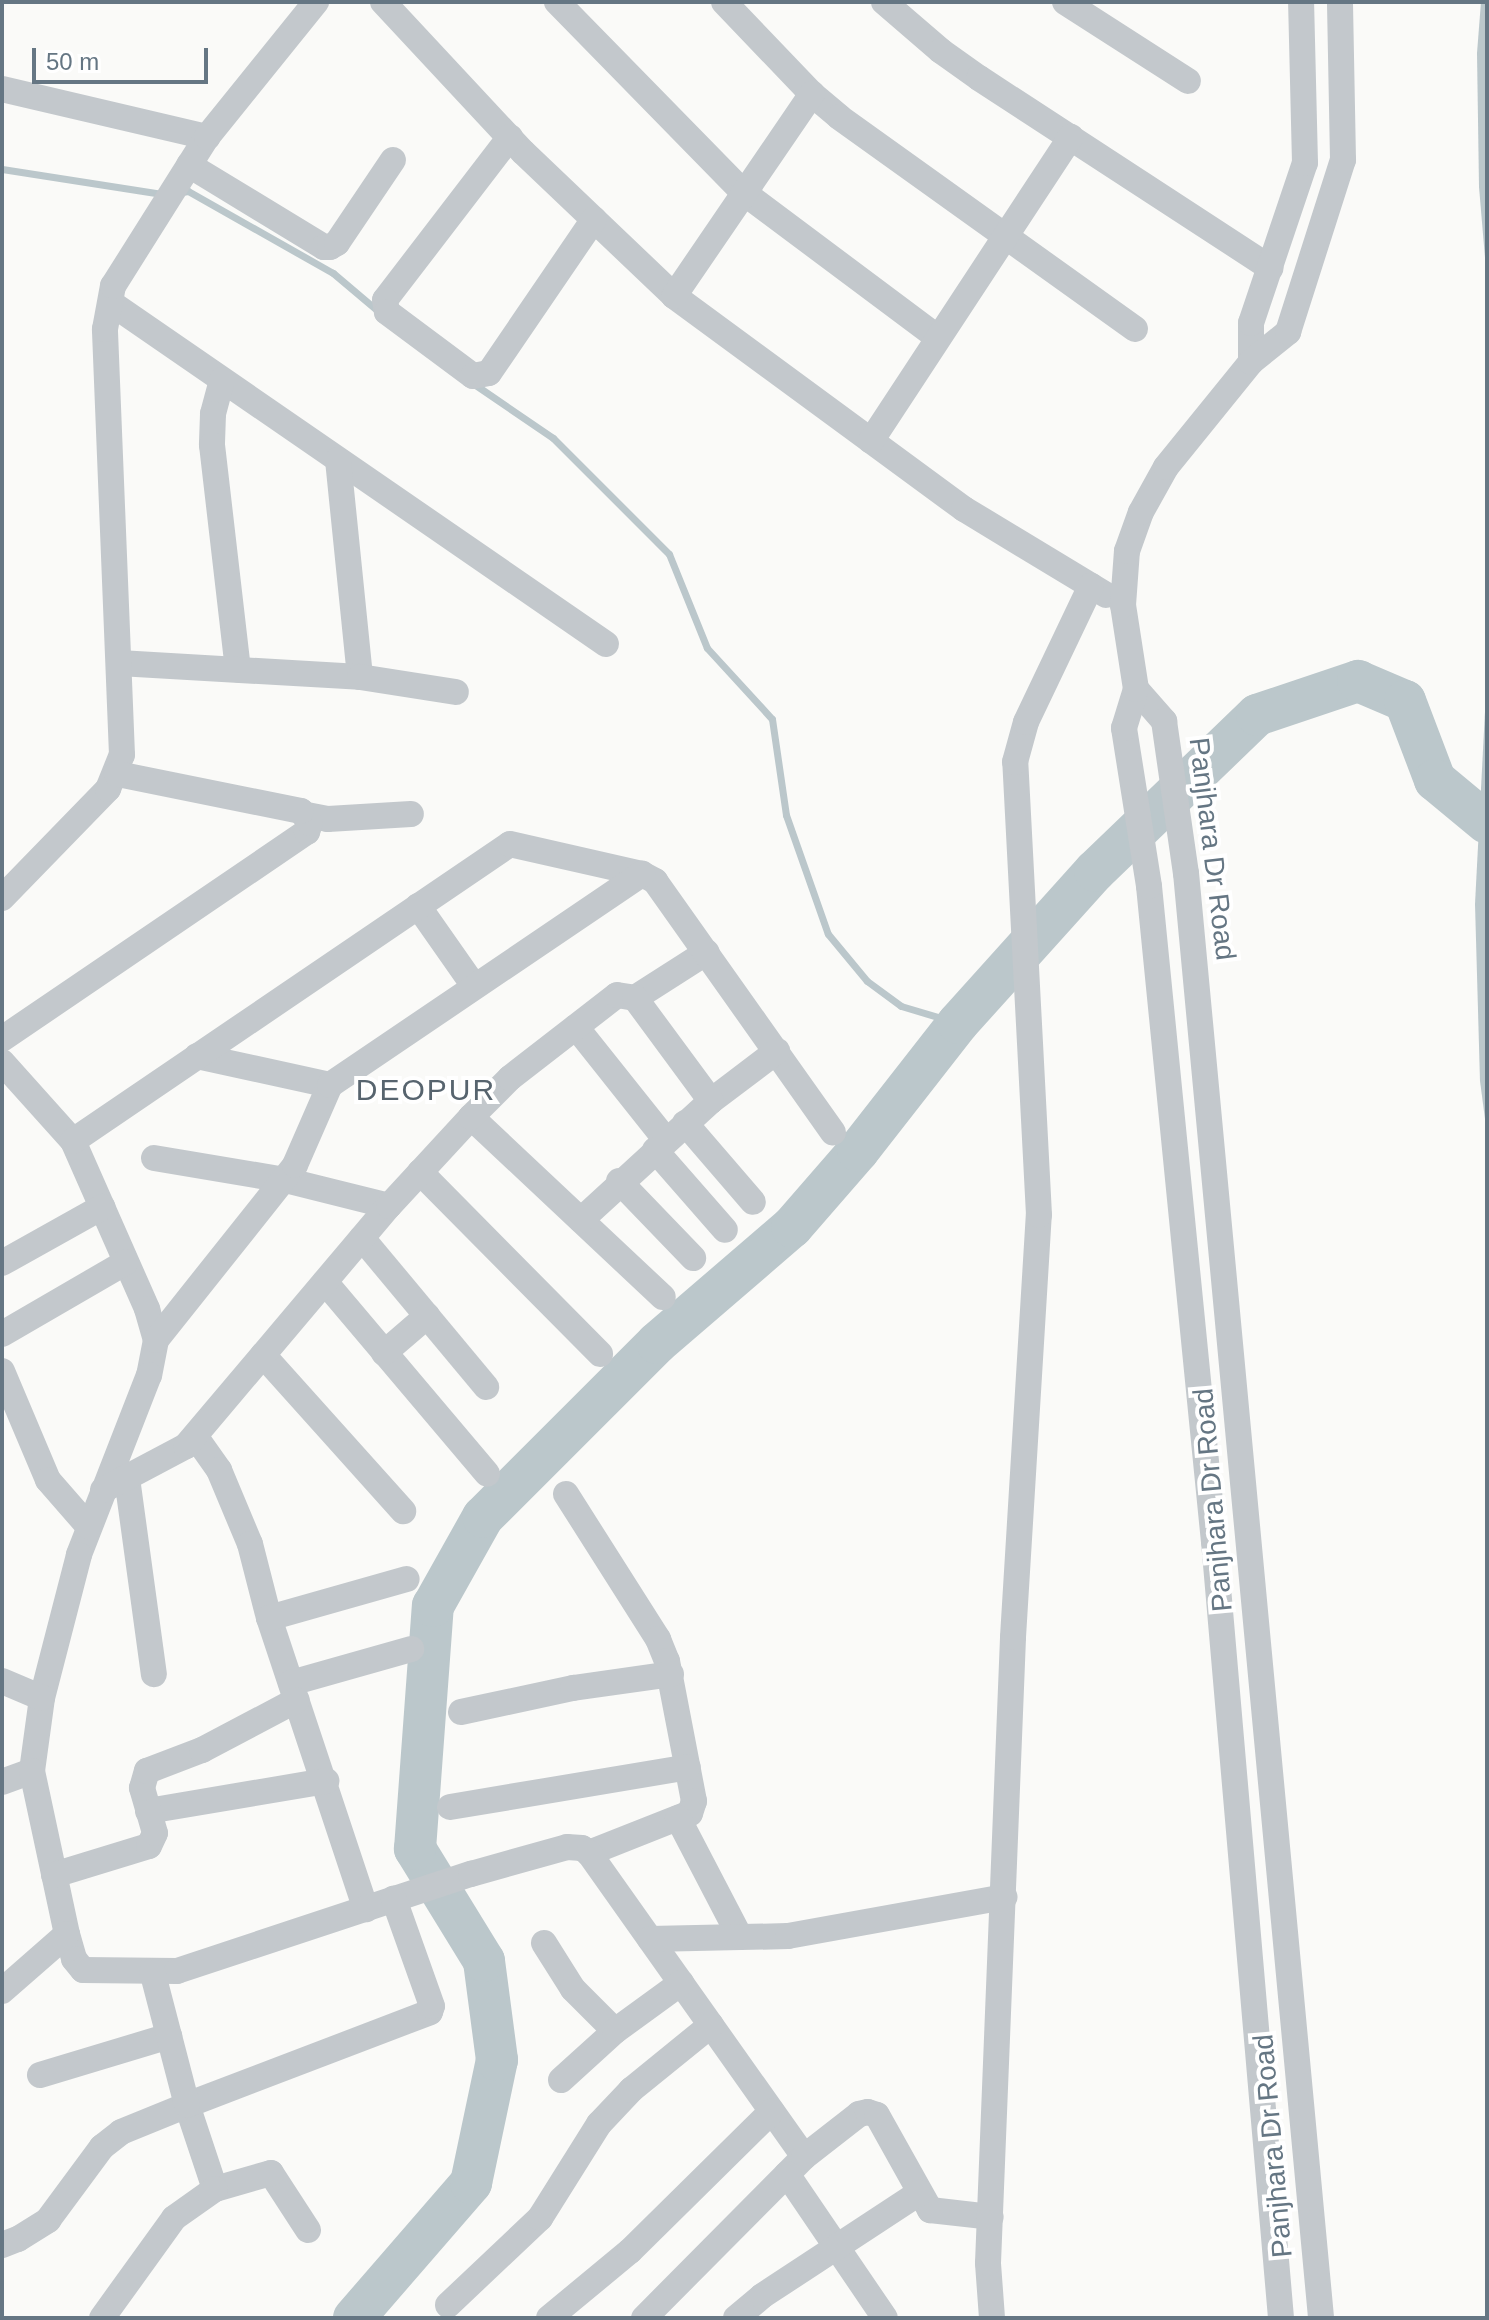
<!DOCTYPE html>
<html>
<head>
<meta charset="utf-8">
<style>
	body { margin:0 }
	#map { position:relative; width:1489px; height:2320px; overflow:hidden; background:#fafaf8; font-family:Arial,sans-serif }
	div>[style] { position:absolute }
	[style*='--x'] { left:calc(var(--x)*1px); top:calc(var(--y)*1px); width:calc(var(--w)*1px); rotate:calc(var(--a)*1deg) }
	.water>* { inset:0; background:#bbc7cb }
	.stream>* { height:7px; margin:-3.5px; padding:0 3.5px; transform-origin:3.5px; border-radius:3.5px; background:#bbc7cb }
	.river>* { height:42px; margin:-21px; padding:0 21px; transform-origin:21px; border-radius:21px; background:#bbc7cb }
	.minor>* { height:26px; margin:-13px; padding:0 13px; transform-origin:13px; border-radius:13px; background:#c3c8cc }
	span { translate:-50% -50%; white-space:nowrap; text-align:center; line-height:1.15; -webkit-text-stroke:8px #fff; paint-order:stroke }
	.street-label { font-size:28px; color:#657683 }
	.neighbourhood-label { font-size:30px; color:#57646e; letter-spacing:2px }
	.frame { position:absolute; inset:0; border:4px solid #657683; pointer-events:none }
	.scale { position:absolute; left:32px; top:48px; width:176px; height:36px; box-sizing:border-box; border:4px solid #657683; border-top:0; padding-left:10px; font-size:24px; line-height:28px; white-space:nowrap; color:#657683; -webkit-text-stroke:6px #fff; paint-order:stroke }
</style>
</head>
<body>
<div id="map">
	<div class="water">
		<div style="clip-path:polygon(1481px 2px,1487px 2px,1487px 281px,1479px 187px,1477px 53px)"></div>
		<div style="clip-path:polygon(1487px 673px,1487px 1134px,1480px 1081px,1475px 904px)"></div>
	</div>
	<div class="stream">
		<div style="--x:2;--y:169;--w:162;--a:8.9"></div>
		<div style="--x:182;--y:192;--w:6;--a:-9"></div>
		<div style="--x:188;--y:191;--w:167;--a:29.5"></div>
		<div style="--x:333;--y:273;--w:59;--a:40.2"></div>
		<div style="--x:474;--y:384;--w:96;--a:34.4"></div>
		<div style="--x:553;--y:438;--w:164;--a:45"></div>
		<div style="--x:669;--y:554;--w:101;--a:68"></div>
		<div style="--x:707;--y:648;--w:96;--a:47.5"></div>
		<div style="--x:772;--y:719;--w:97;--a:81.7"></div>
		<div style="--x:786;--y:815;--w:126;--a:70.6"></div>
		<div style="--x:828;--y:934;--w:61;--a:50.3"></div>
		<div style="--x:867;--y:981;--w:42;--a:36.3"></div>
		<div style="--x:901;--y:1006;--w:59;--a:16.6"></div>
	</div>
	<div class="river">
		<div style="--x:354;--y:2318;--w:179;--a:-49.1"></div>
		<div style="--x:471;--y:2183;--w:126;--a:-78.1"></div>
		<div style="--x:497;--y:2060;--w:100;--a:-97.5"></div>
		<div style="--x:484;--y:1961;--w:132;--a:-121.6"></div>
		<div style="--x:415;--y:1849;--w:244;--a:-85.8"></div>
		<div style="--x:433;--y:1606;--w:102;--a:-60.7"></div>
		<div style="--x:483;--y:1517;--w:246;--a:-45"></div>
		<div style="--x:657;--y:1343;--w:178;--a:-40.7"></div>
		<div style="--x:792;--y:1227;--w:101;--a:-49"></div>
		<div style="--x:858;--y:1151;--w:162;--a:-52"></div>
		<div style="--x:958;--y:1023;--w:205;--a:-48"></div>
		<div style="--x:1095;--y:871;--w:225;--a:-43.9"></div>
		<div style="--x:1257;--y:715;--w:107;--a:-18.6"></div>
		<div style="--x:1358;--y:681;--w:51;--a:23.1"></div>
		<div style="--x:1405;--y:701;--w:85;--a:69.2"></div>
		<div style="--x:1435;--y:780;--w:67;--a:39.6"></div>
	</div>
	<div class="minor">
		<div style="--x:383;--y:2;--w:205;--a:47"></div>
		<div style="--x:523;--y:152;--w:209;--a:43.6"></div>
		<div style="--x:674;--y:296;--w:360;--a:36.3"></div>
		<div style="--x:964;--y:509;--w:166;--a:31.2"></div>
		<div style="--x:557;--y:2;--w:266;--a:45.6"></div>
		<div style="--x:743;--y:192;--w:242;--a:36.8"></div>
		<div style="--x:724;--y:2;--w:127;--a:46.3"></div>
		<div style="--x:812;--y:94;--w:35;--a:40"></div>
		<div style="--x:839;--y:117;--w:364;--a:35.6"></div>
		<div style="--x:884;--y:2;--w:75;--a:40.7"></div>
		<div style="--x:941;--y:51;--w:47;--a:35.4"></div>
		<div style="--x:979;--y:78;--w:348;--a:33.1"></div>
		<div style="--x:1065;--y:2;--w:146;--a:32.7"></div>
		<div style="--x:2;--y:89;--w:211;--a:13.2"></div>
		<div style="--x:510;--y:137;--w:205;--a:127.5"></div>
		<div style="--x:385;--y:300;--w:12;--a:81"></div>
		<div style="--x:387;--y:312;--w:107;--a:36.7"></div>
		<div style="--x:473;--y:376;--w:16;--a:-11"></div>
		<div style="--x:489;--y:373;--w:186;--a:-55.7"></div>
		<div style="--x:189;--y:165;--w:158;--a:31.3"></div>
		<div style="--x:324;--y:247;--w:6;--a:0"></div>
		<div style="--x:330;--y:247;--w:8;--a:-30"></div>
		<div style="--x:337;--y:243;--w:100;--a:-56"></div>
		<div style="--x:674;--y:296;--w:245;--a:-55.7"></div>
		<div style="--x:111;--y:303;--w:601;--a:34.56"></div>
		<div style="--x:1251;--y:362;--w:39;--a:-90"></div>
		<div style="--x:1251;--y:323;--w:169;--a:-71.4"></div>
		<div style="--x:1305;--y:163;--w:161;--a:-91.4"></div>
		<div style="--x:222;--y:380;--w:35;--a:105"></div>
		<div style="--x:213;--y:414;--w:31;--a:92"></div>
		<div style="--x:212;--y:445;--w:226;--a:83.4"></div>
		<div style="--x:871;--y:441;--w:364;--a:-56.7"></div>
		<div style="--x:338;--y:460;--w:218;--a:84.2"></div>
		<div style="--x:119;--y:663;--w:241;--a:3.3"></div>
		<div style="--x:360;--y:677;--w:97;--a:8.9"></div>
		<div style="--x:1136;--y:689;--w:43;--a:48.8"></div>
		<div style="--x:1164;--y:721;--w:154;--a:81.8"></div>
		<div style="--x:1186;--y:873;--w:1451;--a:84.66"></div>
		<div style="--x:307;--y:815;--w:21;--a:11"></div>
		<div style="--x:328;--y:819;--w:83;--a:-3.4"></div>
		<div style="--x:2;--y:898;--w:152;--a:-45.8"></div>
		<div style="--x:108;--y:789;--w:37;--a:-68"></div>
		<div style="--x:122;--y:755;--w:426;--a:-92.3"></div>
		<div style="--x:105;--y:329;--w:44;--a:-79.5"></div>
		<div style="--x:113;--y:286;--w:176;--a:-57.8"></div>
		<div style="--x:207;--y:137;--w:174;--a:-51.1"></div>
		<div style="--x:418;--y:906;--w:98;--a:55"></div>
		<div style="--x:635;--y:998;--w:85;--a:-32.6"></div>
		<div style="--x:576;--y:1027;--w:144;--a:51.5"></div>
		<div style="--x:2;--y:1039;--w:369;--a:-34.2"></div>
		<div style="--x:307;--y:832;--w:9;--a:-72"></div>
		<div style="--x:310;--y:823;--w:15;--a:-127"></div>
		<div style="--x:301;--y:811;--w:188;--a:-168.6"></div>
		<div style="--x:197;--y:1056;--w:136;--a:12.3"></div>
		<div style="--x:2;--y:1062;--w:106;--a:48.1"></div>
		<div style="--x:73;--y:1141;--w:184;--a:66.2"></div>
		<div style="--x:147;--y:1309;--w:32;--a:74"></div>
		<div style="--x:156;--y:1340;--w:36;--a:101"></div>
		<div style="--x:149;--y:1375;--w:193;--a:111.3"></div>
		<div style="--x:79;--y:1555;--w:148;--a:104.5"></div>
		<div style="--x:42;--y:1698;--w:74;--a:97.8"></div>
		<div style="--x:32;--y:1771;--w:32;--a:160"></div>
		<div style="--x:471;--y:1117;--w:263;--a:43.2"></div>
		<div style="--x:685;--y:1123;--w:104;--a:49.3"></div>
		<div style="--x:73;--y:1141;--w:528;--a:-34.2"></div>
		<div style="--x:510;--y:844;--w:135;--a:12.8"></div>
		<div style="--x:642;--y:874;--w:15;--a:28"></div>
		<div style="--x:655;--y:881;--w:308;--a:54.7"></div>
		<div style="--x:655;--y:1150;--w:106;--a:48.8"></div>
		<div style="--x:154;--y:1158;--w:133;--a:9.5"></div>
		<div style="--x:285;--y:1180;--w:107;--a:14"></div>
		<div style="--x:420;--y:1172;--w:256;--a:45.3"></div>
		<div style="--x:619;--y:1181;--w:107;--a:46.1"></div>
		<div style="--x:581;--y:1220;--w:176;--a:-42.5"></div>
		<div style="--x:711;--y:1101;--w:83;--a:-37.1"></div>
		<div style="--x:362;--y:1238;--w:194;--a:50.2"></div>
		<div style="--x:2;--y:1263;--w:115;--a:-29.2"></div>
		<div style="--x:325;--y:1282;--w:251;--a:49.8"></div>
		<div style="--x:2;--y:1334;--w:143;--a:-30.1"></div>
		<div style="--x:156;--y:1340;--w:223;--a:-51.5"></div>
		<div style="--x:295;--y:1165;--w:87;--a:-66.4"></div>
		<div style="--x:330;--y:1085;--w:377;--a:-34.1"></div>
		<div style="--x:384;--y:1353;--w:57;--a:-40.7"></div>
		<div style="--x:263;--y:1355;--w:210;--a:48.1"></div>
		<div style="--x:2;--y:1371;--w:118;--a:67.1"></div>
		<div style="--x:48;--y:1480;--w:62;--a:48.9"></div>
		<div style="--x:195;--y:1436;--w:42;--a:54.8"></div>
		<div style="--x:219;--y:1470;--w:80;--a:67.3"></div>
		<div style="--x:250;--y:1544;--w:76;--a:75.6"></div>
		<div style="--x:269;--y:1618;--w:307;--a:71.6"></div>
		<div style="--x:127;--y:1478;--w:198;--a:82.2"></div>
		<div style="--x:103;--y:1490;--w:94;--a:-27.9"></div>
		<div style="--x:186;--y:1446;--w:314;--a:-49.8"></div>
		<div style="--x:389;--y:1206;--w:121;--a:-47.3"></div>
		<div style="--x:471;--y:1117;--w:55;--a:-45"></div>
		<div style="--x:510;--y:1078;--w:135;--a:-37.8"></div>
		<div style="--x:617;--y:995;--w:18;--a:9"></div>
		<div style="--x:635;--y:998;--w:128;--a:53.6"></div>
		<div style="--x:566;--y:1494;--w:172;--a:57.6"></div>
		<div style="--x:658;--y:1639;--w:24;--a:68"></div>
		<div style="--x:667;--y:1661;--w:143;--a:79.1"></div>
		<div style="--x:694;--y:1801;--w:13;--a:108"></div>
		<div style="--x:690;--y:1813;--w:109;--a:158.4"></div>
		<div style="--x:269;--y:1618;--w:143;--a:-15.8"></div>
		<div style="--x:2;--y:1681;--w:43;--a:23"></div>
		<div style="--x:291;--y:1683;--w:125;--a:-15.8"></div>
		<div style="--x:461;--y:1712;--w:115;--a:-12.1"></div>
		<div style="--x:573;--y:1688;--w:99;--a:-8.1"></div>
		<div style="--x:32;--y:1771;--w:167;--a:77.9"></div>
		<div style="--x:67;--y:1934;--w:26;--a:74"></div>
		<div style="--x:74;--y:1959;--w:14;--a:51"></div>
		<div style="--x:83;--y:1970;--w:94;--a:0.6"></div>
		<div style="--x:177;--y:1971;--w:310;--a:-18.3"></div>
		<div style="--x:471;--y:1874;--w:100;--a:-15.7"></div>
		<div style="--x:567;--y:1847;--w:15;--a:4"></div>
		<div style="--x:582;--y:1848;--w:9;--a:36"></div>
		<div style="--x:589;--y:1853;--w:372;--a:54.7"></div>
		<div style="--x:804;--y:2157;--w:227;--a:134.8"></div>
		<div style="--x:450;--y:1807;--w:241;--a:-9.5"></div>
		<div style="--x:148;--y:1811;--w:181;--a:-9.6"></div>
		<div style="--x:678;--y:1818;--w:134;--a:62.5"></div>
		<div style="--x:54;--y:1875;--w:99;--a:-17"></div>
		<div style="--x:149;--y:1846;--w:14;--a:-65"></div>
		<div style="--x:155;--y:1833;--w:47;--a:-106.1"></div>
		<div style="--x:142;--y:1788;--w:18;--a:-74"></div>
		<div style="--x:147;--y:1771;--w:59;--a:-20.9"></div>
		<div style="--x:202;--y:1750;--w:107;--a:-27.8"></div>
		<div style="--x:650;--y:1939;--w:138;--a:-1.2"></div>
		<div style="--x:788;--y:1936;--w:220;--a:-10.2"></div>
		<div style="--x:544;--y:1943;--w:54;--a:57.8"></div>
		<div style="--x:573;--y:1989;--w:59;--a:45"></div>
		<div style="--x:2;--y:1991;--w:86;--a:-41.2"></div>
		<div style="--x:40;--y:2075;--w:135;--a:-16.8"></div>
		<div style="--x:561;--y:2080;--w:73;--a:-42.2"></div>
		<div style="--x:615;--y:2031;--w:82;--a:-36"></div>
		<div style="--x:804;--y:2157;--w:70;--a:-38"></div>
		<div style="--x:859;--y:2114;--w:9;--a:-13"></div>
		<div style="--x:868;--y:2112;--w:9;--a:18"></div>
		<div style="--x:877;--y:2115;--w:109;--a:60.8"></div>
		<div style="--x:930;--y:2210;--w:61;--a:6.5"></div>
		<div style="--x:787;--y:2174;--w:174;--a:55.8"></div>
		<div style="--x:308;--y:2230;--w:68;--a:-123"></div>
		<div style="--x:271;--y:2173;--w:58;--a:164.1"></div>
		<div style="--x:215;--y:2189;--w:89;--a:-108.4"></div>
		<div style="--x:187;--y:2105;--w:260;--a:-20.9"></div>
		<div style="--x:430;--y:2012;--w:6;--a:-72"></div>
		<div style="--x:432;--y:2006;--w:114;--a:-109.6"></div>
		<div style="--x:2;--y:2245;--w:17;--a:-21"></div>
		<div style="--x:18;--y:2239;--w:36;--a:-32"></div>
		<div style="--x:48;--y:2220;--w:91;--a:-53.5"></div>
		<div style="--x:102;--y:2147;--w:24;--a:-38"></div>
		<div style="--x:121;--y:2132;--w:71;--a:-22.2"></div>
		<div style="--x:187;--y:2105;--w:138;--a:-104.6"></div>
		<div style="--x:448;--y:2305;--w:127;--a:-43.4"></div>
		<div style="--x:540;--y:2218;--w:111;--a:-57.9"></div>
		<div style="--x:599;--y:2124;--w:47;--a:-46.7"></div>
		<div style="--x:631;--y:2090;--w:103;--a:-39.1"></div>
		<div style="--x:102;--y:2318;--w:123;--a:-54.2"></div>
		<div style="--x:174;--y:2218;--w:50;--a:-35.3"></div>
		<div style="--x:549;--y:2318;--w:105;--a:-39.6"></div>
		<div style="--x:630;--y:2251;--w:199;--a:-44.6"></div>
		<div style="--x:736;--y:2318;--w:34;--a:-40"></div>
		<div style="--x:762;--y:2296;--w:188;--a:-33.3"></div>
		<div style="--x:992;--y:2318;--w:55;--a:-94.2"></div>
		<div style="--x:988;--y:2263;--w:626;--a:-87.71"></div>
		<div style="--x:1013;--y:1637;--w:423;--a:-86.5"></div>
		<div style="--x:1039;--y:1215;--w:454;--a:-93"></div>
		<div style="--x:1015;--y:762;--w:41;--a:-74.6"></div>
		<div style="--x:1026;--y:722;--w:151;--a:-64.5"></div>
		<div style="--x:1281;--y:2318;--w:779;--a:-94.93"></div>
		<div style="--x:1214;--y:1542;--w:659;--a:-95.66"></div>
		<div style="--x:1149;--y:886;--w:160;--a:-99"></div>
		<div style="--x:1124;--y:728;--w:41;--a:-72.9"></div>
		<div style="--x:1136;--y:689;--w:85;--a:-98.8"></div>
		<div style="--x:1123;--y:605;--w:54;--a:-85.8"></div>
		<div style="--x:1127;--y:551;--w:41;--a:-70.3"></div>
		<div style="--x:1141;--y:512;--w:51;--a:-60.9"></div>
		<div style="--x:1166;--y:467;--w:135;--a:-51"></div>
		<div style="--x:1251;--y:362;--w:48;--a:-39"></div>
		<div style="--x:1288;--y:332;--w:181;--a:-72.3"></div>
		<div style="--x:1343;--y:160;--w:158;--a:-91.1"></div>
	</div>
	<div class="street-label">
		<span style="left:1212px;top:849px;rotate:83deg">Panjhara Dr Road</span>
		<span style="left:1213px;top:1500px;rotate:-95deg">Panjhara Dr Road</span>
		<span style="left:1273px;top:2146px;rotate:-95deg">Panjhara Dr Road</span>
	</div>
	<div class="neighbourhood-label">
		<span style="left:426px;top:1090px">DEOPUR</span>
	</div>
	<div class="frame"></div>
	<div class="scale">50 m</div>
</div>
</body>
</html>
